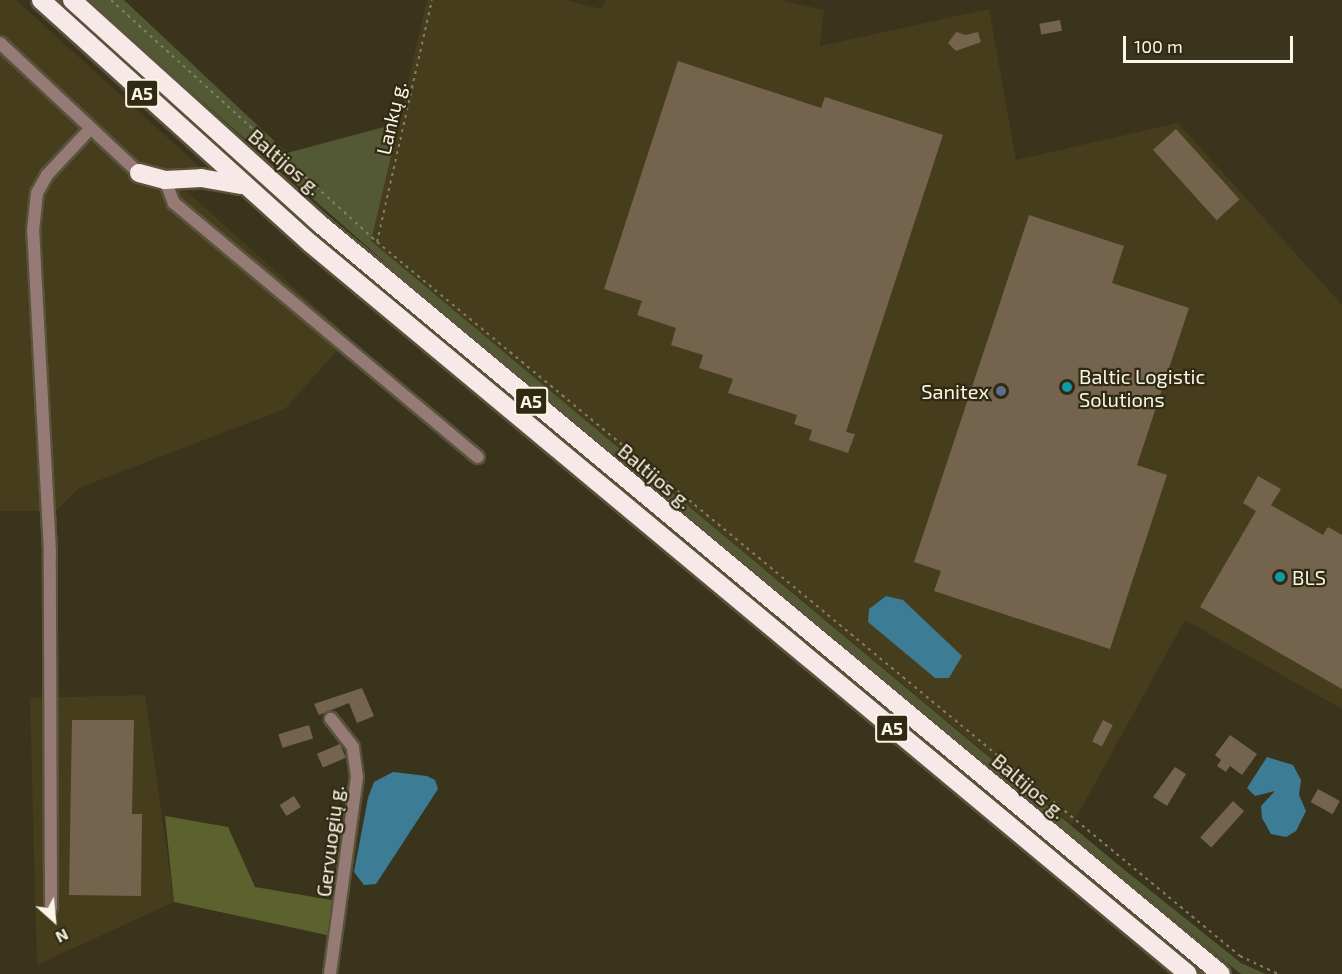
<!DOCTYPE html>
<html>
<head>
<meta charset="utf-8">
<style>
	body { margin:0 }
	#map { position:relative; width:1342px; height:974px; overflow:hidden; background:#3b341c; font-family:"Exo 2",sans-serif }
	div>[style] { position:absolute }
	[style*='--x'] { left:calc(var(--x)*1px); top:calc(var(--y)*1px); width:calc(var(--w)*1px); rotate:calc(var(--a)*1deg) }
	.built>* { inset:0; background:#463d1d }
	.green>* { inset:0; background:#535835 }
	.forest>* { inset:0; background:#5b622e }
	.water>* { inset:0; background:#3c7d95 }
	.building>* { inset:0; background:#74644e; transform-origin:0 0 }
	.path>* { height:2px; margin-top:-1px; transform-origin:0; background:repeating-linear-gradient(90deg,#837d69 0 3px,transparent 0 7.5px) }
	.roads { filter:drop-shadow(2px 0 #59533c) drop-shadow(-2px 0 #59533c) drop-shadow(0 2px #59533c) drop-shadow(0 -2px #59533c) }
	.street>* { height:12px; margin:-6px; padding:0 6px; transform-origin:6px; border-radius:6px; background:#957a76 }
	.highway>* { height:18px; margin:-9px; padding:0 9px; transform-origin:9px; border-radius:9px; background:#f7e9e7 }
	.dots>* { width:16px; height:16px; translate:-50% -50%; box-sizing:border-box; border:3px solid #312a12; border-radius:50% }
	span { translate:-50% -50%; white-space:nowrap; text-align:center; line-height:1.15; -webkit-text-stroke:4.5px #312a12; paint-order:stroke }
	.shield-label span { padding:2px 4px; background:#312a12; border:2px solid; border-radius:4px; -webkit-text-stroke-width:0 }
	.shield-label { font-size:18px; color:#f9f5e7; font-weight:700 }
	.street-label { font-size:20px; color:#f9f5e7 }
	.poi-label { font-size:20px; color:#f9f5e7 }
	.left { translate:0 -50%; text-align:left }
	.right { translate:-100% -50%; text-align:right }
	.north { position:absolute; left:24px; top:890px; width:60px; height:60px; -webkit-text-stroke:4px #312a12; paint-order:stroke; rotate:153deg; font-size:16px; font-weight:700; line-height:24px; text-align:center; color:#f9f5e7 }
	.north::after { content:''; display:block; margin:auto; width:21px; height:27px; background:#f9f5e7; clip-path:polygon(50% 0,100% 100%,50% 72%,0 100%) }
	.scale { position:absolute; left:1123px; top:36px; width:170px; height:27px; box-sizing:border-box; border:3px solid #f9f5e7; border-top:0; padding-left:8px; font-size:18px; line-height:21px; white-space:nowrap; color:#f9f5e7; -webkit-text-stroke:4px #312a12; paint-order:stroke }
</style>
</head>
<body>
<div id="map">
	<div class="built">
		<div style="clip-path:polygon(0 0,16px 0,224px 189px,186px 191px,349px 337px,285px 409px,79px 488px,56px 511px,0 511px)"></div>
		<div style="clip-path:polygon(427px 0,565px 0,602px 9px,605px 0,779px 0,824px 10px,820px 46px,989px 9px,1016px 160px,1178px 123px,1342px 305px,1342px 709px,1185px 620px,1072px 825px,371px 241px)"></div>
		<div style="clip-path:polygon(145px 695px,174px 902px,37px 965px,30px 698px)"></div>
	</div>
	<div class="green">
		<div style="clip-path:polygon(52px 0,62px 0,367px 273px,1208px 974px,1198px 974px,344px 262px)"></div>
		<div style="clip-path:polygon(87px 0,124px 0,287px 153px,399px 123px,371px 241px,1116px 863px,1241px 963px,1266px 974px,1241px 974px,1227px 963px,446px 316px)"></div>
	</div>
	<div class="forest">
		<div style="clip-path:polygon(165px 816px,228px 827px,255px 887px,337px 901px,331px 936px,174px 902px)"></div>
	</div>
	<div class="water">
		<div style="clip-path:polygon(886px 596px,903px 600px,962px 656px,949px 678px,935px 678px,868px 622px,869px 609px)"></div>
		<div style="clip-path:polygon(1267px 757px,1293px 765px,1301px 780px,1299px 795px,1306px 811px,1296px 831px,1286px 837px,1271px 834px,1262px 818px,1261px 806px,1275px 791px,1255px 796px,1247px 788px)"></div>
		<div style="clip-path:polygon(393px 772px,427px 776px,435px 780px,438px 789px,376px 884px,364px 885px,354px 872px,368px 798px,374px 782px)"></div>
	</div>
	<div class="building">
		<div style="left:1060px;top:20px;width:11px;height:21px;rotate:80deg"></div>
		<div style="clip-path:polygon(956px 32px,966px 35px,978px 32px,981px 42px,956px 51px,948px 43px)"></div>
		<div style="clip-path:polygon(678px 61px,821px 108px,825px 97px,943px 135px,846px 432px,855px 434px,848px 453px,809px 440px,812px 430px,794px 424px,797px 415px,728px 393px,733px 379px,699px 368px,703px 355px,671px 345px,676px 328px,637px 315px,642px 301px,604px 289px)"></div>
		<div style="left:1176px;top:129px;width:95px;height:31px;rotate:48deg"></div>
		<div style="clip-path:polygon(1029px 215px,1124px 246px,1112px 283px,1189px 308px,1137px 465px,1167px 475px,1110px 649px,934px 591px,941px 571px,914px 562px)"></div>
		<div style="clip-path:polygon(1258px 476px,1281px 489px,1271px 505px,1323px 535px,1328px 527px,1342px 535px,1342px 689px,1200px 607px,1256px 511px,1243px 503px)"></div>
		<div style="clip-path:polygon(362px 688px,374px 716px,357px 723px,349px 703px,319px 715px,314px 704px)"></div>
		<div style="clip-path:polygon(72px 720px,134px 720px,132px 814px,142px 814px,141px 896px,69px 895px)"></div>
		<div style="left:1103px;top:720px;width:11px;height:24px;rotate:27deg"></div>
		<div style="left:309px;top:725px;width:14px;height:32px;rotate:73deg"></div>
		<div style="clip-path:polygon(1230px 735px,1257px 754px,1242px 775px,1230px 766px,1226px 772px,1217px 766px,1221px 760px,1215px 755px)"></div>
		<div style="left:340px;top:744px;width:15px;height:25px;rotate:67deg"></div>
		<div style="clip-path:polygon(1175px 767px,1186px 774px,1167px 806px,1153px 797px)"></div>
		<div style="left:1318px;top:789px;width:25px;height:15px;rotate:29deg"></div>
		<div style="left:294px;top:796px;width:13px;height:17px;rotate:58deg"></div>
		<div style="left:1233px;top:801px;width:15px;height:49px;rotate:42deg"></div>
	</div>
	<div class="path">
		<div style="--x:111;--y:0;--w:360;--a:42.3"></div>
		<div style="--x:377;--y:242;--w:1120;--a:39.6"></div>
		<div style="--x:1240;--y:956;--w:42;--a:25.3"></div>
		<div style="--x:377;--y:242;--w:248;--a:-77.2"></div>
	</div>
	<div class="roads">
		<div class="street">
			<div style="--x:0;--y:43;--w:190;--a:43.1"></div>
			<div style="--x:165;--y:180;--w:25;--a:69"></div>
			<div style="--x:174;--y:203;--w:396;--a:39.9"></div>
			<div style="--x:51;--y:908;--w:356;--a:-90.2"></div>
			<div style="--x:50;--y:552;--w:321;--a:-93"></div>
			<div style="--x:33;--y:231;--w:38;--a:-84"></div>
			<div style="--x:37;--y:193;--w:21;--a:-61"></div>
			<div style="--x:47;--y:175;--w:63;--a:-46.9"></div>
			<div style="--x:330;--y:974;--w:199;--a:-82.2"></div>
			<div style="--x:357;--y:777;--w:30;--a:-98"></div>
			<div style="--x:353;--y:747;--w:36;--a:-128"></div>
		</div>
		<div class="highway">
			<div style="--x:41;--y:0;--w:363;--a:42.1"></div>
			<div style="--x:310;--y:243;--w:1142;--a:39.78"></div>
			<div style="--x:72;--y:0;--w:334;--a:42.1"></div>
			<div style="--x:320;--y:224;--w:1172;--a:39.77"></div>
			<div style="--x:139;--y:173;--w:27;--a:15"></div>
			<div style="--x:165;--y:180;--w:36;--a:-3"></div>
			<div style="--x:201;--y:178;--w:40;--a:10"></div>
		</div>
	</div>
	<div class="dots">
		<div style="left:1067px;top:387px;background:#0f9aa8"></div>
		<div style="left:1001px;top:391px;background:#5c6f8a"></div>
		<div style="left:1280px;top:577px;background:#0f9aa8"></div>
	</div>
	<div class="shield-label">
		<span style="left:142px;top:93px">A5</span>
		<span style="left:531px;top:401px">A5</span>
		<span style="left:892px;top:728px">A5</span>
	</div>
	<div class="street-label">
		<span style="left:391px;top:118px;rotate:-77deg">Lankų g.</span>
		<span style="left:285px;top:162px;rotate:41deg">Baltijos g.</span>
		<span style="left:655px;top:476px;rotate:40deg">Baltijos g.</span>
		<span style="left:1029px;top:786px;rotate:40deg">Baltijos g.</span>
		<span style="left:330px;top:841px;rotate:-83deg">Gervuogių g.</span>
	</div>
	<div class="poi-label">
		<span class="left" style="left:1079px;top:388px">Baltic Logistic<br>Solutions</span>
		<span class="right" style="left:989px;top:391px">Sanitex</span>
		<span class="left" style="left:1292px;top:577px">BLS</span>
	</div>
	<div class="north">N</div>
	<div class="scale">100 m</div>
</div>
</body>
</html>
